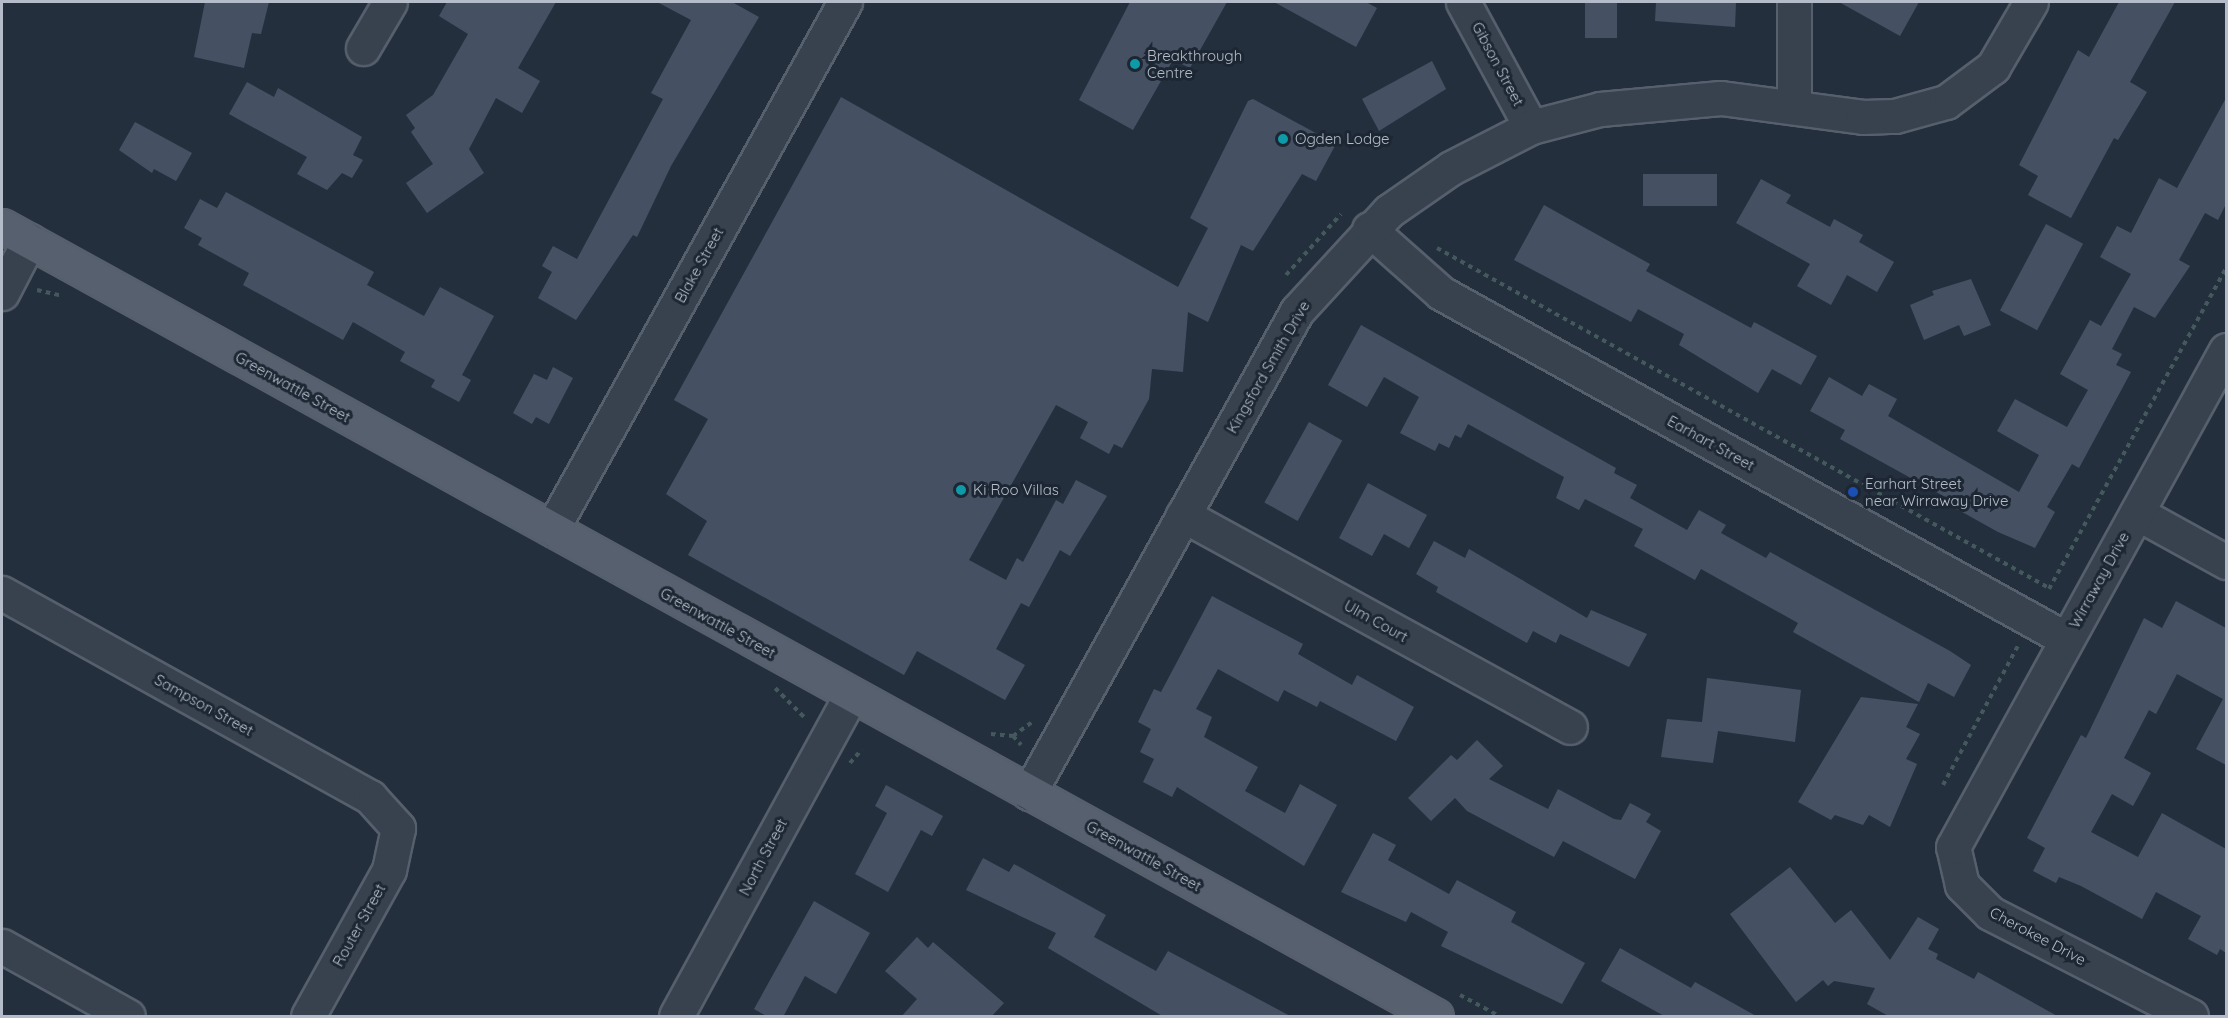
<!DOCTYPE html>
<html>
<head>
<meta charset="utf-8">
<style>
	body { margin:0 }
	#map { position:relative; width:2228px; height:1018px; overflow:hidden; background:#242f3e; font-family:Quicksand,sans-serif }
	div>[style] { position:absolute }
	[style*='--x'] { left:calc(var(--x)*1px); top:calc(var(--y)*1px); width:calc(var(--w)*1px); rotate:calc(var(--a)*1deg) }
	.building>* { inset:0; background:#455162; transform-origin:0 0 }
	.path>* { height:4px; margin-top:-2px; transform-origin:0; background:repeating-linear-gradient(90deg,#44595c 0 4.5px,transparent 0 9px) }
	.roads { filter:drop-shadow(2px 0 #565f6c) drop-shadow(-2px 0 #565f6c) drop-shadow(0 2px #565f6c) drop-shadow(0 -2px #565f6c) }
	.minor>* { height:33px; margin:-16.5px; padding:0 16.5px; transform-origin:16.5px; border-radius:16.5px; background:#38414e }
	.major>* { height:33px; margin:-16.5px; padding:0 16.5px; transform-origin:16.5px; border-radius:16.5px; background:#56606e }
	.dots>* { width:16px; height:16px; translate:-50% -50%; box-sizing:border-box; border:3px solid #1d2633; border-radius:50% }
	span { translate:-50% -50%; white-space:nowrap; text-align:center; line-height:1.15; -webkit-text-stroke:6px #1d2633; paint-order:stroke }
	.poi-label { font-size:15px; color:#b4bcc9 }
	.left { translate:0 -50%; text-align:left }
	.street-label { font-size:15px; color:#b4bcc9 }
	.frame { position:absolute; inset:0; border:3px solid #b4bcc9; pointer-events:none }
</style>
</head>
<body>
<div id="map">
	<div class="building">
		<div style="clip-path:polygon(205px 2px,269px 2px,261px 34px,252px 33px,244px 68px,194px 57px)"></div>
		<div style="clip-path:polygon(447px 2px,556px 2px,518px 68px,540px 81px,522px 113px,496px 98px,469px 149px,484px 173px,427px 213px,406px 183px,433px 164px,411px 132px,415px 128px,406px 115px,433px 95px,468px 34px,439px 16px)"></div>
		<div style="clip-path:polygon(657px 2px,732px 2px,759px 17px,671px 166px,637px 237px,633px 235px,576px 320px,538px 298px,552px 272px,542px 266px,553px 246px,577px 259px,663px 99px,651px 93px,691px 20px)"></div>
		<div style="clip-path:polygon(1130px 2px,1227px 2px,1190px 68px,1173px 60px,1133px 130px,1079px 100px)"></div>
		<div style="clip-path:polygon(1274px 2px,1366px 2px,1377px 8px,1356px 47px)"></div>
		<div style="left:1585px;top:2px;width:32px;height:36px"></div>
		<div style="clip-path:polygon(1656px 2px,1736px 2px,1735px 27px,1655px 21px)"></div>
		<div style="clip-path:polygon(1839px 2px,1919px 2px,1900px 36px)"></div>
		<div style="clip-path:polygon(2119px 2px,2175px 2px,2130px 82px,2147px 92px,2118px 140px,2114px 138px,2071px 218px,2028px 195px,2038px 176px,2019px 165px,2078px 50px,2089px 57px)"></div>
		<div style="clip-path:polygon(1432px 61px,1446px 89px,1379px 131px,1362px 99px)"></div>
		<div style="clip-path:polygon(247px 82px,274px 97px,278px 88px,362px 137px,353px 155px,363px 160px,352px 178px,342px 173px,327px 190px,297px 174px,307px 157px,229px 114px)"></div>
		<div style="clip-path:polygon(841px 97px,1178px 287px,1208px 228px,1190px 218px,1248px 101px,1253px 99px,1336px 144px,1316px 181px,1302px 174px,1253px 251px,1241px 245px,1208px 322px,1188px 312px,1183px 372px,1152px 369px,1149px 399px,1122px 448px,1114px 444px,1109px 454px,1080px 438px,1088px 422px,1056px 405px,969px 560px,1006px 580px,1017px 558px,1023px 562px,1056px 500px,1063px 504px,1076px 480px,1107px 496px,1070px 556px,1060px 550px,1029px 607px,1021px 603px,996px 649px,1025px 665px,1005px 700px,917px 651px,904px 675px,688px 555px,707px 521px,666px 494px,708px 419px,674px 400px)"></div>
		<div style="clip-path:polygon(2226px 98px,2226px 204px,2218px 220px,2205px 213px,2179px 260px,2190px 266px,2155px 318px,2134px 307px,2112px 349px,2122px 354px,2116px 365px,2131px 372px,2079px 468px,2072px 464px,2047px 507px,2055px 512px,2035px 548px,1998px 532px,1955px 508px,1958px 504px,1840px 439px,1845px 430px,1810px 411px,1829px 377px,1862px 396px,1869px 384px,1897px 399px,1888px 416px,2019px 492px,2039px 455px,1997px 431px,2015px 399px,2067px 427px,2088px 390px,2060px 374px,2090px 320px,2101px 326px,2131px 274px,2100px 257px,2117px 226px,2131px 233px,2159px 178px,2177px 188px)"></div>
		<div style="clip-path:polygon(135px 122px,192px 153px,176px 181px,154px 169px,152px 173px,119px 150px)"></div>
		<div style="left:1643px;top:174px;width:74px;height:32px"></div>
		<div style="clip-path:polygon(1761px 179px,1791px 195px,1786px 203px,1830px 227px,1834px 219px,1863px 235px,1859px 242px,1894px 262px,1877px 292px,1847px 275px,1831px 305px,1797px 286px,1810px 264px,1736px 223px)"></div>
		<div style="clip-path:polygon(226px 192px,374px 272px,367px 285px,424px 316px,440px 287px,494px 316px,462px 375px,471px 380px,459px 402px,431px 387px,435px 380px,400px 361px,405px 352px,353px 322px,343px 340px,243px 285px,249px 273px,198px 245px,202px 238px,184px 228px,200px 199px,217px 208px)"></div>
		<div style="clip-path:polygon(1544px 205px,1650px 264px,1646px 271px,1751px 328px,1754px 322px,1817px 356px,1801px 385px,1772px 369px,1758px 393px,1679px 345px,1684px 334px,1638px 309px,1631px 322px,1514px 260px)"></div>
		<div style="left:2046px;top:224px;width:42px;height:98px;rotate:28deg"></div>
		<div style="clip-path:polygon(1971px 279px,1991px 325px,1964px 336px,1959px 325px,1924px 340px,1910px 305px,1934px 295px,1932px 291px)"></div>
		<div style="clip-path:polygon(1361px 325px,1616px 468px,1614px 473px,1637px 485px,1630px 498px,1687px 530px,1699px 510px,1726px 525px,1721px 533px,1766px 558px,1770px 552px,1950px 651px,1971px 665px,1954px 697px,1928px 683px,1919px 702px,1793px 632px,1798px 623px,1701px 569px,1695px 580px,1634px 546px,1643px 529px,1585px 499px,1579px 510px,1556px 498px,1564px 477px,1468px 424px,1461px 438px,1455px 435px,1449px 448px,1439px 443px,1435px 451px,1400px 433px,1419px 397px,1384px 377px,1367px 407px,1328px 385px)"></div>
		<div style="clip-path:polygon(553px 367px,573px 378px,549px 424px,536px 417px,532px 424px,513px 413px,534px 374px,547px 380px)"></div>
		<div style="left:1309px;top:422px;width:38px;height:92px;rotate:29deg"></div>
		<div style="clip-path:polygon(1368px 483px,1427px 515px,1409px 548px,1384px 534px,1372px 556px,1339px 538px)"></div>
		<div style="clip-path:polygon(1434px 541px,1465px 558px,1469px 549px,1587px 618px,1591px 610px,1647px 634px,1629px 667px,1560px 634px,1556px 643px,1533px 631px,1527px 643px,1436px 592px,1438px 587px,1416px 574px)"></div>
		<div style="clip-path:polygon(1212px 596px,1303px 644px,1298px 654px,1352px 685px,1357px 675px,1414px 707px,1396px 741px,1320px 701px,1317px 707px,1284px 690px,1278px 702px,1218px 669px,1196px 709px,1212px 717px,1204px 737px,1258px 767px,1245px 791px,1285px 813px,1300px 784px,1337px 805px,1304px 866px,1177px 787px,1172px 797px,1143px 782px,1154px 759px,1140px 752px,1151px 729px,1138px 722px,1154px 689px,1161px 692px)"></div>
		<div style="clip-path:polygon(2176px 601px,2226px 628px,2226px 765px,2196px 749px,2223px 699px,2177px 674px,2156px 714px,2149px 710px,2124px 758px,2151px 773px,2133px 806px,2112px 794px,2091px 832px,2138px 857px,2162px 813px,2226px 849px,2226px 953px,2220px 949px,2217px 955px,2188px 939px,2201px 916px,2156px 892px,2142px 919px,2081px 886px,2059px 877px,2056px 883px,2033px 871px,2045px 848px,2027px 838px,2081px 735px,2086px 738px,2144px 618px,2162px 628px)"></div>
		<div style="clip-path:polygon(1707px 678px,1801px 690px,1795px 742px,1718px 731px,1713px 763px,1661px 757px,1667px 719px,1702px 722px)"></div>
		<div style="clip-path:polygon(1861px 697px,1918px 704px,1906px 727px,1920px 734px,1906px 759px,1917px 764px,1890px 827px,1869px 815px,1863px 825px,1835px 815px,1831px 820px,1798px 802px)"></div>
		<div style="clip-path:polygon(1477px 740px,1503px 766px,1489px 779px,1548px 809px,1558px 789px,1614px 819px,1621px 820px,1630px 803px,1651px 814px,1646px 822px,1661px 831px,1635px 879px,1563px 841px,1554px 857px,1467px 811px,1455px 798px,1431px 821px,1408px 798px,1451px 755px,1457px 760px)"></div>
		<div style="clip-path:polygon(886px 785px,943px 816px,932px 836px,921px 830px,888px 892px,855px 874px,887px 813px,875px 806px)"></div>
		<div style="clip-path:polygon(1373px 833px,1396px 845px,1388px 860px,1449px 894px,1457px 880px,1516px 912px,1511px 922px,1585px 963px,1562px 1004px,1441px 946px,1448px 932px,1411px 912px,1406px 922px,1341px 892px)"></div>
		<div style="clip-path:polygon(983px 858px,1009px 872px,1014px 864px,1106px 915px,1094px 937px,1156px 971px,1168px 951px,1292px 1017px,1164px 1017px,1048px 948px,1056px 933px,966px 890px)"></div>
		<div style="clip-path:polygon(1790px 867px,1835px 923px,1851px 910px,1890px 960px,1918px 917px,1939px 929px,1928px 949px,1938px 954px,1936px 959px,1974px 979px,1978px 972px,2059px 1017px,1890px 1017px,1867px 1004px,1875px 988px,1834px 981px,1828px 986px,1823px 980px,1796px 1002px,1730px 914px)"></div>
		<div style="clip-path:polygon(814px 901px,870px 933px,836px 994px,805px 976px,783px 1017px,768px 1017px,754px 1009px)"></div>
		<div style="clip-path:polygon(917px 937px,928px 948px,933px 942px,1004px 1003px,991px 1017px,901px 1017px,917px 999px,885px 971px)"></div>
		<div style="clip-path:polygon(1620px 948px,1691px 988px,1695px 982px,1758px 1017px,1666px 1017px,1601px 981px)"></div>
	</div>
	<div class="path">
		<div style="--x:1437;--y:248;--w:700;--a:29.05"></div>
		<div style="--x:1286;--y:275;--w:82;--a:-48"></div>
		<div style="--x:37;--y:290;--w:26;--a:13"></div>
		<div style="--x:2049;--y:589;--w:366;--a:-61.1"></div>
		<div style="--x:775;--y:688;--w:41;--a:45"></div>
		<div style="--x:991;--y:734;--w:22;--a:5"></div>
		<div style="--x:1013;--y:736;--w:12;--a:48"></div>
		<div style="--x:1013;--y:736;--w:24;--a:-36"></div>
		<div style="--x:850;--y:763;--w:18;--a:-49"></div>
		<div style="--x:1943;--y:785;--w:158;--a:-61.7"></div>
		<div style="--x:1460;--y:995;--w:44;--a:28.3"></div>
	</div>
	<div class="roads">
		<div class="minor">
			<div style="--x:1463;--y:2;--w:142;--a:61.5"></div>
			<div style="--x:363;--y:48;--w:53;--a:-59.6"></div>
			<div style="--x:1794;--y:104;--w:102;--a:-90"></div>
			<div style="--x:1369;--y:229;--w:96;--a:41.6"></div>
			<div style="--x:1441;--y:293;--w:714;--a:28.97"></div>
			<div style="--x:2;--y:293;--w:59;--a:-62.6"></div>
			<div style="--x:2137;--y:513;--w:102;--a:28.8"></div>
			<div style="--x:1183;--y:515;--w:441;--a:28.7"></div>
			<div style="--x:552;--y:529;--w:603;--a:-60.93"></div>
			<div style="--x:2;--y:593;--w:421;--a:29"></div>
			<div style="--x:370;--y:797;--w:42;--a:47.9"></div>
			<div style="--x:398;--y:828;--w:43;--a:102.1"></div>
			<div style="--x:389;--y:870;--w:167;--a:119"></div>
			<div style="--x:1029;--y:793;--w:551;--a:-60.93"></div>
			<div style="--x:1297;--y:311;--w:136;--a:-47.4"></div>
			<div style="--x:1389;--y:211;--w:75;--a:-34.7"></div>
			<div style="--x:1451;--y:168;--w:90;--a:-27.1"></div>
			<div style="--x:1531;--y:127;--w:71;--a:-14.6"></div>
			<div style="--x:1600;--y:109;--w:121;--a:-5.2"></div>
			<div style="--x:1721;--y:98;--w:143;--a:7.6"></div>
			<div style="--x:1863;--y:117;--w:32;--a:-2"></div>
			<div style="--x:1895;--y:116;--w:53;--a:-15.4"></div>
			<div style="--x:1946;--y:102;--w:59;--a:-36.7"></div>
			<div style="--x:1993;--y:67;--w:75;--a:-59.7"></div>
			<div style="--x:2;--y:946;--w:144;--a:29.1"></div>
			<div style="--x:676;--y:1016;--w:363;--a:-61.4"></div>
			<div style="--x:2191;--y:1016;--w:226;--a:-152.9"></div>
			<div style="--x:1990;--y:913;--w:40;--a:-135"></div>
			<div style="--x:1962;--y:885;--w:39;--a:-103"></div>
			<div style="--x:1953;--y:847;--w:567;--a:-61.22"></div>
		</div>
		<div class="major">
			<div style="--x:2;--y:226;--w:1637;--a:28.85"></div>
		</div>
	</div>
	<div class="dots">
		<div style="left:1135px;top:64px;background:#0f9aa8"></div>
		<div style="left:1283px;top:139px;background:#0f9aa8"></div>
		<div style="left:961px;top:490px;background:#0f9aa8"></div>
		<div style="left:1853px;top:492px;background:#1a4fb4"></div>
	</div>
	<div class="poi-label">
		<span class="left" style="left:1147px;top:64px">Breakthrough<br>Centre</span>
		<span class="left" style="left:1295px;top:139px">Ogden Lodge</span>
		<span class="left" style="left:1865px;top:492px">Earhart Street<br>near Wirraway Drive</span>
		<span class="left" style="left:973px;top:490px">Ki Roo Villas</span>
	</div>
	<div class="street-label">
		<span style="left:1498px;top:64px;rotate:62deg">Gibson Street</span>
		<span style="left:699px;top:265px;rotate:-61deg">Blake Street</span>
		<span style="left:1268px;top:367px;rotate:-60deg">Kingsford Smith Drive</span>
		<span style="left:293px;top:387px;rotate:29deg">Greenwattle Street</span>
		<span style="left:1711px;top:443px;rotate:29deg">Earhart Street</span>
		<span style="left:2099px;top:580px;rotate:-61deg">Wirraway Drive</span>
		<span style="left:1376px;top:621px;rotate:29deg">Ulm Court</span>
		<span style="left:718px;top:623px;rotate:29deg">Greenwattle Street</span>
		<span style="left:204px;top:705px;rotate:29deg">Sampson Street</span>
		<span style="left:1144px;top:856px;rotate:29deg">Greenwattle Street</span>
		<span style="left:763px;top:857px;rotate:-62deg">North Street</span>
		<span style="left:359px;top:925px;rotate:-61deg">Router Street</span>
		<span style="left:2038px;top:936px;rotate:28deg">Cherokee Drive</span>
	</div>
	<div class="frame"></div>
</div>
</body>
</html>
